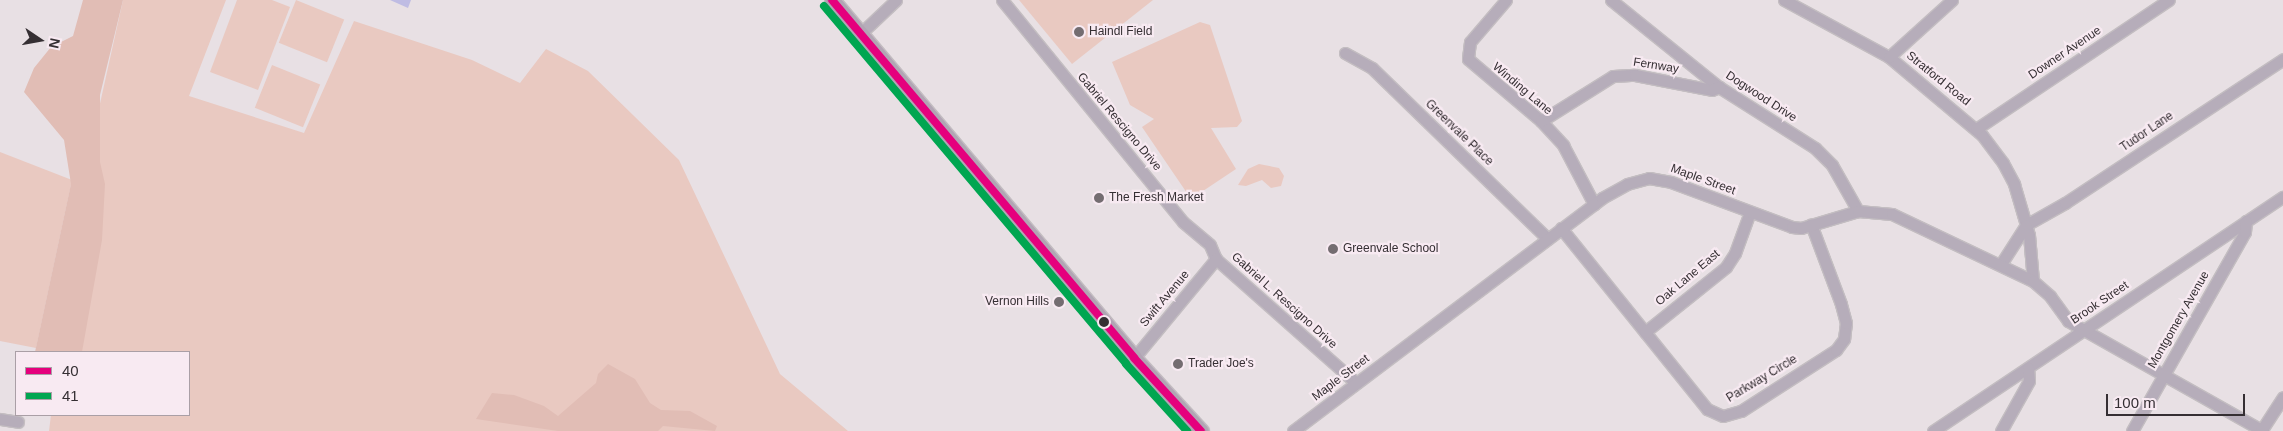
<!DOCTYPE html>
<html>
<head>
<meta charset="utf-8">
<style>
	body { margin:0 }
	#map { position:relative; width:2283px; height:431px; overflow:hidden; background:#e8e0e4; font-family:Arial,sans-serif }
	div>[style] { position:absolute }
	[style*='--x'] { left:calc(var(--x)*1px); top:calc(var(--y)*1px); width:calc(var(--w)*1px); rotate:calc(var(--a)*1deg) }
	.green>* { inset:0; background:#e9c9c1; transform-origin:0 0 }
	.forest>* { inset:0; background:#e1bdb5 }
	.water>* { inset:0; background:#bfbce3 }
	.roads { filter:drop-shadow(1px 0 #c3bdc1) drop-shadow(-1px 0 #c3bdc1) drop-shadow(0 1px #c3bdc1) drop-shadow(0 -1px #c3bdc1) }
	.minor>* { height:11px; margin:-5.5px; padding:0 5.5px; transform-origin:5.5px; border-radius:5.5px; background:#b6adba }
	.major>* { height:15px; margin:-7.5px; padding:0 7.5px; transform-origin:7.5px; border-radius:7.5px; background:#b1a5b4 }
	.bus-1>* { height:8px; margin:-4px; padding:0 4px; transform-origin:4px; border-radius:4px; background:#e5007d }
	.bus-2>* { height:8px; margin:-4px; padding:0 4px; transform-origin:4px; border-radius:4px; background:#00a651 }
	.dots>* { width:14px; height:14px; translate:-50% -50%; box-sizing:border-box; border:2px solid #f8eaf2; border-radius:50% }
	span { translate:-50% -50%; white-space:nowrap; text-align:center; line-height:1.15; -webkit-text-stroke:4.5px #f8eaf2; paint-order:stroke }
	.poi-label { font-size:12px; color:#352f33 }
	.left { translate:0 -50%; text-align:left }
	.right { translate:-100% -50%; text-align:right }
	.street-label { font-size:12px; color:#352f33 }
	.legend { position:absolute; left:15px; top:351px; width:175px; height:65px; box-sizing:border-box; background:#f8eaf2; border:1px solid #aa9fa6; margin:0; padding:6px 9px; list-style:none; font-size:15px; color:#352f33 }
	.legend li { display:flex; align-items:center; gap:10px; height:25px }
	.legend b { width:25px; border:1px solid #aa9fa6 }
	.north { position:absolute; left:15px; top:15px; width:50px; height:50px; -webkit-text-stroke:4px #f8eaf2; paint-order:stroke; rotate:102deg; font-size:14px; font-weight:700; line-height:20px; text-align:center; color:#352f33 }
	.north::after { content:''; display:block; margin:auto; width:18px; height:22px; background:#352f33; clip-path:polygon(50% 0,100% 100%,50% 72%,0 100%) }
	.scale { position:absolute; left:2106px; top:394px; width:139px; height:22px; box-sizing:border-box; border:2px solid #352f33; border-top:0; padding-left:6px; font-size:15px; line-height:18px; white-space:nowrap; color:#352f33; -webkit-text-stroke:4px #f8eaf2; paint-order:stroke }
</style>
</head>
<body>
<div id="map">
	<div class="green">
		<div style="clip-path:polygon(123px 0,226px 0,189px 96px,304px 133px,354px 21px,472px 60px,520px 83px,546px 49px,588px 71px,679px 160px,780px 374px,848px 431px,49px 431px,51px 415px,189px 415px,189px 352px,60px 352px,89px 153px)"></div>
		<div style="clip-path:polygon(237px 0,272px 0,290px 7px,258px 90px,210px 72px)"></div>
		<div style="left:296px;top:0;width:52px;height:46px;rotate:22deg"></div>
		<div style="clip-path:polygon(1019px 0,1153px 0,1072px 64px)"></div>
		<div style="clip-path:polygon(1200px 22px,1210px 25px,1242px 121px,1237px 127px,1211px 128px,1236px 169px,1191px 199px,1142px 127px,1154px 119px,1130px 105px,1112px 62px)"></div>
		<div style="left:272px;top:65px;width:52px;height:46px;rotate:22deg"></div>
		<div style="clip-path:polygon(0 152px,72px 180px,36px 348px,0 341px)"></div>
		<div style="clip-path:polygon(1259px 164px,1279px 168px,1284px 176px,1281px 186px,1271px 188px,1262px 180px,1246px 186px,1238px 185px,1248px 169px)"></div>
	</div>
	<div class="forest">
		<div style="clip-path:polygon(83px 0,123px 0,100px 95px,100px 162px,105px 184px,102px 240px,82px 352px,35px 352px,71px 184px,64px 140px,24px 92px,34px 68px,51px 47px,73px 36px)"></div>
		<div style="clip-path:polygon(608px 364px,635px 379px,650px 403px,661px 410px,690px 411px,717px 426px,715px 431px,663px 426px,658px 431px,558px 431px,476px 419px,492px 393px,514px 395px,544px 406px,558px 416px,596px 383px,598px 374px)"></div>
	</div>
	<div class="water">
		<div style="clip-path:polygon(390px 0,411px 0,408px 8px)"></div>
	</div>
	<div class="roads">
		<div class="minor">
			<div style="--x:1002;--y:0;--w:286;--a:50.8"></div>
			<div style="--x:1183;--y:222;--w:35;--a:40"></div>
			<div style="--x:1210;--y:245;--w:15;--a:67"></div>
			<div style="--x:1216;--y:259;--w:187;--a:41.5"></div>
			<div style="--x:1506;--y:0;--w:55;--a:130.6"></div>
			<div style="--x:1470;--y:42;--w:17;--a:97"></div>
			<div style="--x:1468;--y:59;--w:96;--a:40.3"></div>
			<div style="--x:1541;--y:121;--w:33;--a:47"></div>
			<div style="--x:1563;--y:145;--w:67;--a:62.3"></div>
			<div style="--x:1611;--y:0;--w:139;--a:38.9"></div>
			<div style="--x:1719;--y:87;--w:114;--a:32.4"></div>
			<div style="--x:1815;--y:148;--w:24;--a:45"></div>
			<div style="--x:1832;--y:165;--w:53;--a:60.5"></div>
			<div style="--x:1784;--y:0;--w:119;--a:28.5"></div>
			<div style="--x:1889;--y:57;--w:121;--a:40"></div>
			<div style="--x:1982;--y:135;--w:35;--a:53"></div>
			<div style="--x:2003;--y:163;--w:24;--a:62"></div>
			<div style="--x:2014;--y:184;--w:53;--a:73.6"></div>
			<div style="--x:2029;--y:235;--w:46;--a:85"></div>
			<div style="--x:859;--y:35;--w:51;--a:-43.4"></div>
			<div style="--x:1345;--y:53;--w:31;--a:29"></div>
			<div style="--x:1372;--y:68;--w:245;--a:44.2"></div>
			<div style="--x:1889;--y:57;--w:85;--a:-42.1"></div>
			<div style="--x:1541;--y:121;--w:85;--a:-32"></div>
			<div style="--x:1613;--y:76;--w:22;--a:-3"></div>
			<div style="--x:1635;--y:75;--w:78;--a:11"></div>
			<div style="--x:1712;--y:90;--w:8;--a:-23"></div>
			<div style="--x:1976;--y:129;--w:232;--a:-33.8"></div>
			<div style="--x:2026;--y:225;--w:45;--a:-29.4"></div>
			<div style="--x:2065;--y:203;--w:261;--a:-33.4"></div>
			<div style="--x:1561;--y:228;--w:233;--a:51.1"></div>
			<div style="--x:1707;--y:409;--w:17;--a:24"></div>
			<div style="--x:1723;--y:416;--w:19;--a:-16"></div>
			<div style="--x:1741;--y:411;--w:113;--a:-32.7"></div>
			<div style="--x:1836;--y:350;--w:14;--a:-54"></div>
			<div style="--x:1844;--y:339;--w:16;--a:-83"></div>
			<div style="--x:1846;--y:323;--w:20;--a:-105"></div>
			<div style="--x:1841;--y:304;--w:85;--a:-110.6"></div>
			<div style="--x:2001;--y:264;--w:46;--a:-57.3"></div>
			<div style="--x:1645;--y:332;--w:104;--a:-38.7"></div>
			<div style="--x:1726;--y:267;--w:17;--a:-57"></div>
			<div style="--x:1735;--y:253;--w:44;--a:-69.9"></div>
			<div style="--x:1134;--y:358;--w:129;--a:-50.4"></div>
			<div style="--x:0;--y:419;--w:18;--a:9"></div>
			<div style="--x:1293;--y:431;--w:387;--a:-37"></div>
			<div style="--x:1602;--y:198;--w:29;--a:-29"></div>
			<div style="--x:1627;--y:184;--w:23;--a:-15"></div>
			<div style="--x:1649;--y:178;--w:22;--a:10"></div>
			<div style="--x:1671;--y:182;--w:129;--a:20.4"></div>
			<div style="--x:1792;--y:227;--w:9;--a:6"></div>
			<div style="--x:1801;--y:228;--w:59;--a:-16.6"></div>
			<div style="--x:1858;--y:211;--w:34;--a:5"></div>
			<div style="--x:1892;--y:214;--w:156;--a:25.4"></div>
			<div style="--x:2033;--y:281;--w:23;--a:41"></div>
			<div style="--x:2050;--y:296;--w:31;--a:54"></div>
			<div style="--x:2068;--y:321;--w:224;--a:29.4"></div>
			<div style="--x:1933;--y:431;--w:421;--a:-33.8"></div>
			<div style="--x:2001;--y:431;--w:57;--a:-60.8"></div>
			<div style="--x:2029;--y:381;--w:13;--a:-94"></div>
			<div style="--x:2132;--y:431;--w:229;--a:-60.4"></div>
			<div style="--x:2245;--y:232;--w:11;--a:-85"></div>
			<div style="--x:2261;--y:431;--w:40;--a:-57.1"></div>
		</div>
		<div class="major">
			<div style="--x:832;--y:0;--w:468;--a:49.8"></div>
			<div style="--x:1134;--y:358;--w:99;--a:47.5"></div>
		</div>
	</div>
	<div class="bus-1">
		<div style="--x:832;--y:0;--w:468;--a:49.8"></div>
		<div style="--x:1134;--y:358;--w:99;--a:47.5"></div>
	</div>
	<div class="bus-2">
		<div style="--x:824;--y:6;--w:468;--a:49.8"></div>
		<div style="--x:1126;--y:364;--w:91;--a:47.7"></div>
	</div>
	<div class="dots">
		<div style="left:1079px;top:32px;background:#746d71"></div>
		<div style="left:1099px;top:198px;background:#746d71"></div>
		<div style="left:1333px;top:249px;background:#746d71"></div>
		<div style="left:1059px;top:302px;background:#746d71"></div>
		<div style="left:1104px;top:322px;background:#352f33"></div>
		<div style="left:1178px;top:364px;background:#746d71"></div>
	</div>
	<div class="poi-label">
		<span class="left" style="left:1089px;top:32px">Haindl Field</span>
		<span class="left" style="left:1109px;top:198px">The Fresh Market</span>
		<span class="left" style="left:1343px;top:249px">Greenvale School</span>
		<span class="right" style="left:1049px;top:302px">Vernon Hills</span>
		<span class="left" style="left:1188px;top:364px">Trader Joe's</span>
	</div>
	<div class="street-label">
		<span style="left:2065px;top:53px;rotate:-34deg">Downer Avenue</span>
		<span style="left:1656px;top:66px;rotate:9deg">Fernway</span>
		<span style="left:1938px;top:79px;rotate:39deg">Stratford Road</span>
		<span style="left:1522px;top:89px;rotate:40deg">Winding Lane</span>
		<span style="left:1761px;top:97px;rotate:33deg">Dogwood Drive</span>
		<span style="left:1119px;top:122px;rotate:50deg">Gabriel Rescigno Drive</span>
		<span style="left:2147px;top:132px;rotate:-34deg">Tudor Lane</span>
		<span style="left:1459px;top:133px;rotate:44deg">Greenvale Place</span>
		<span style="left:1703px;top:180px;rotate:20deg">Maple Street</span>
		<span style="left:1688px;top:278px;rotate:-40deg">Oak Lane East</span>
		<span style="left:1165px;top:299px;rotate:-50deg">Swift Avenue</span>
		<span style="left:1284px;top:301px;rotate:42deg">Gabriel L. Rescigno Drive</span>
		<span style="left:2100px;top:303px;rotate:-34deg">Brook Street</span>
		<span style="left:2179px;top:320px;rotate:-60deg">Montgomery Avenue</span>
		<span style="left:1341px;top:378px;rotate:-37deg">Maple Street</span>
		<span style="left:1762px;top:379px;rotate:-31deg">Parkway Circle</span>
	</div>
	<ul class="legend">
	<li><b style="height:6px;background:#e5007d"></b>40</li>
	<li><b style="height:6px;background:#00a651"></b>41</li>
	</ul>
	<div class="north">N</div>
	<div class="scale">100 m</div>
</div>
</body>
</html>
